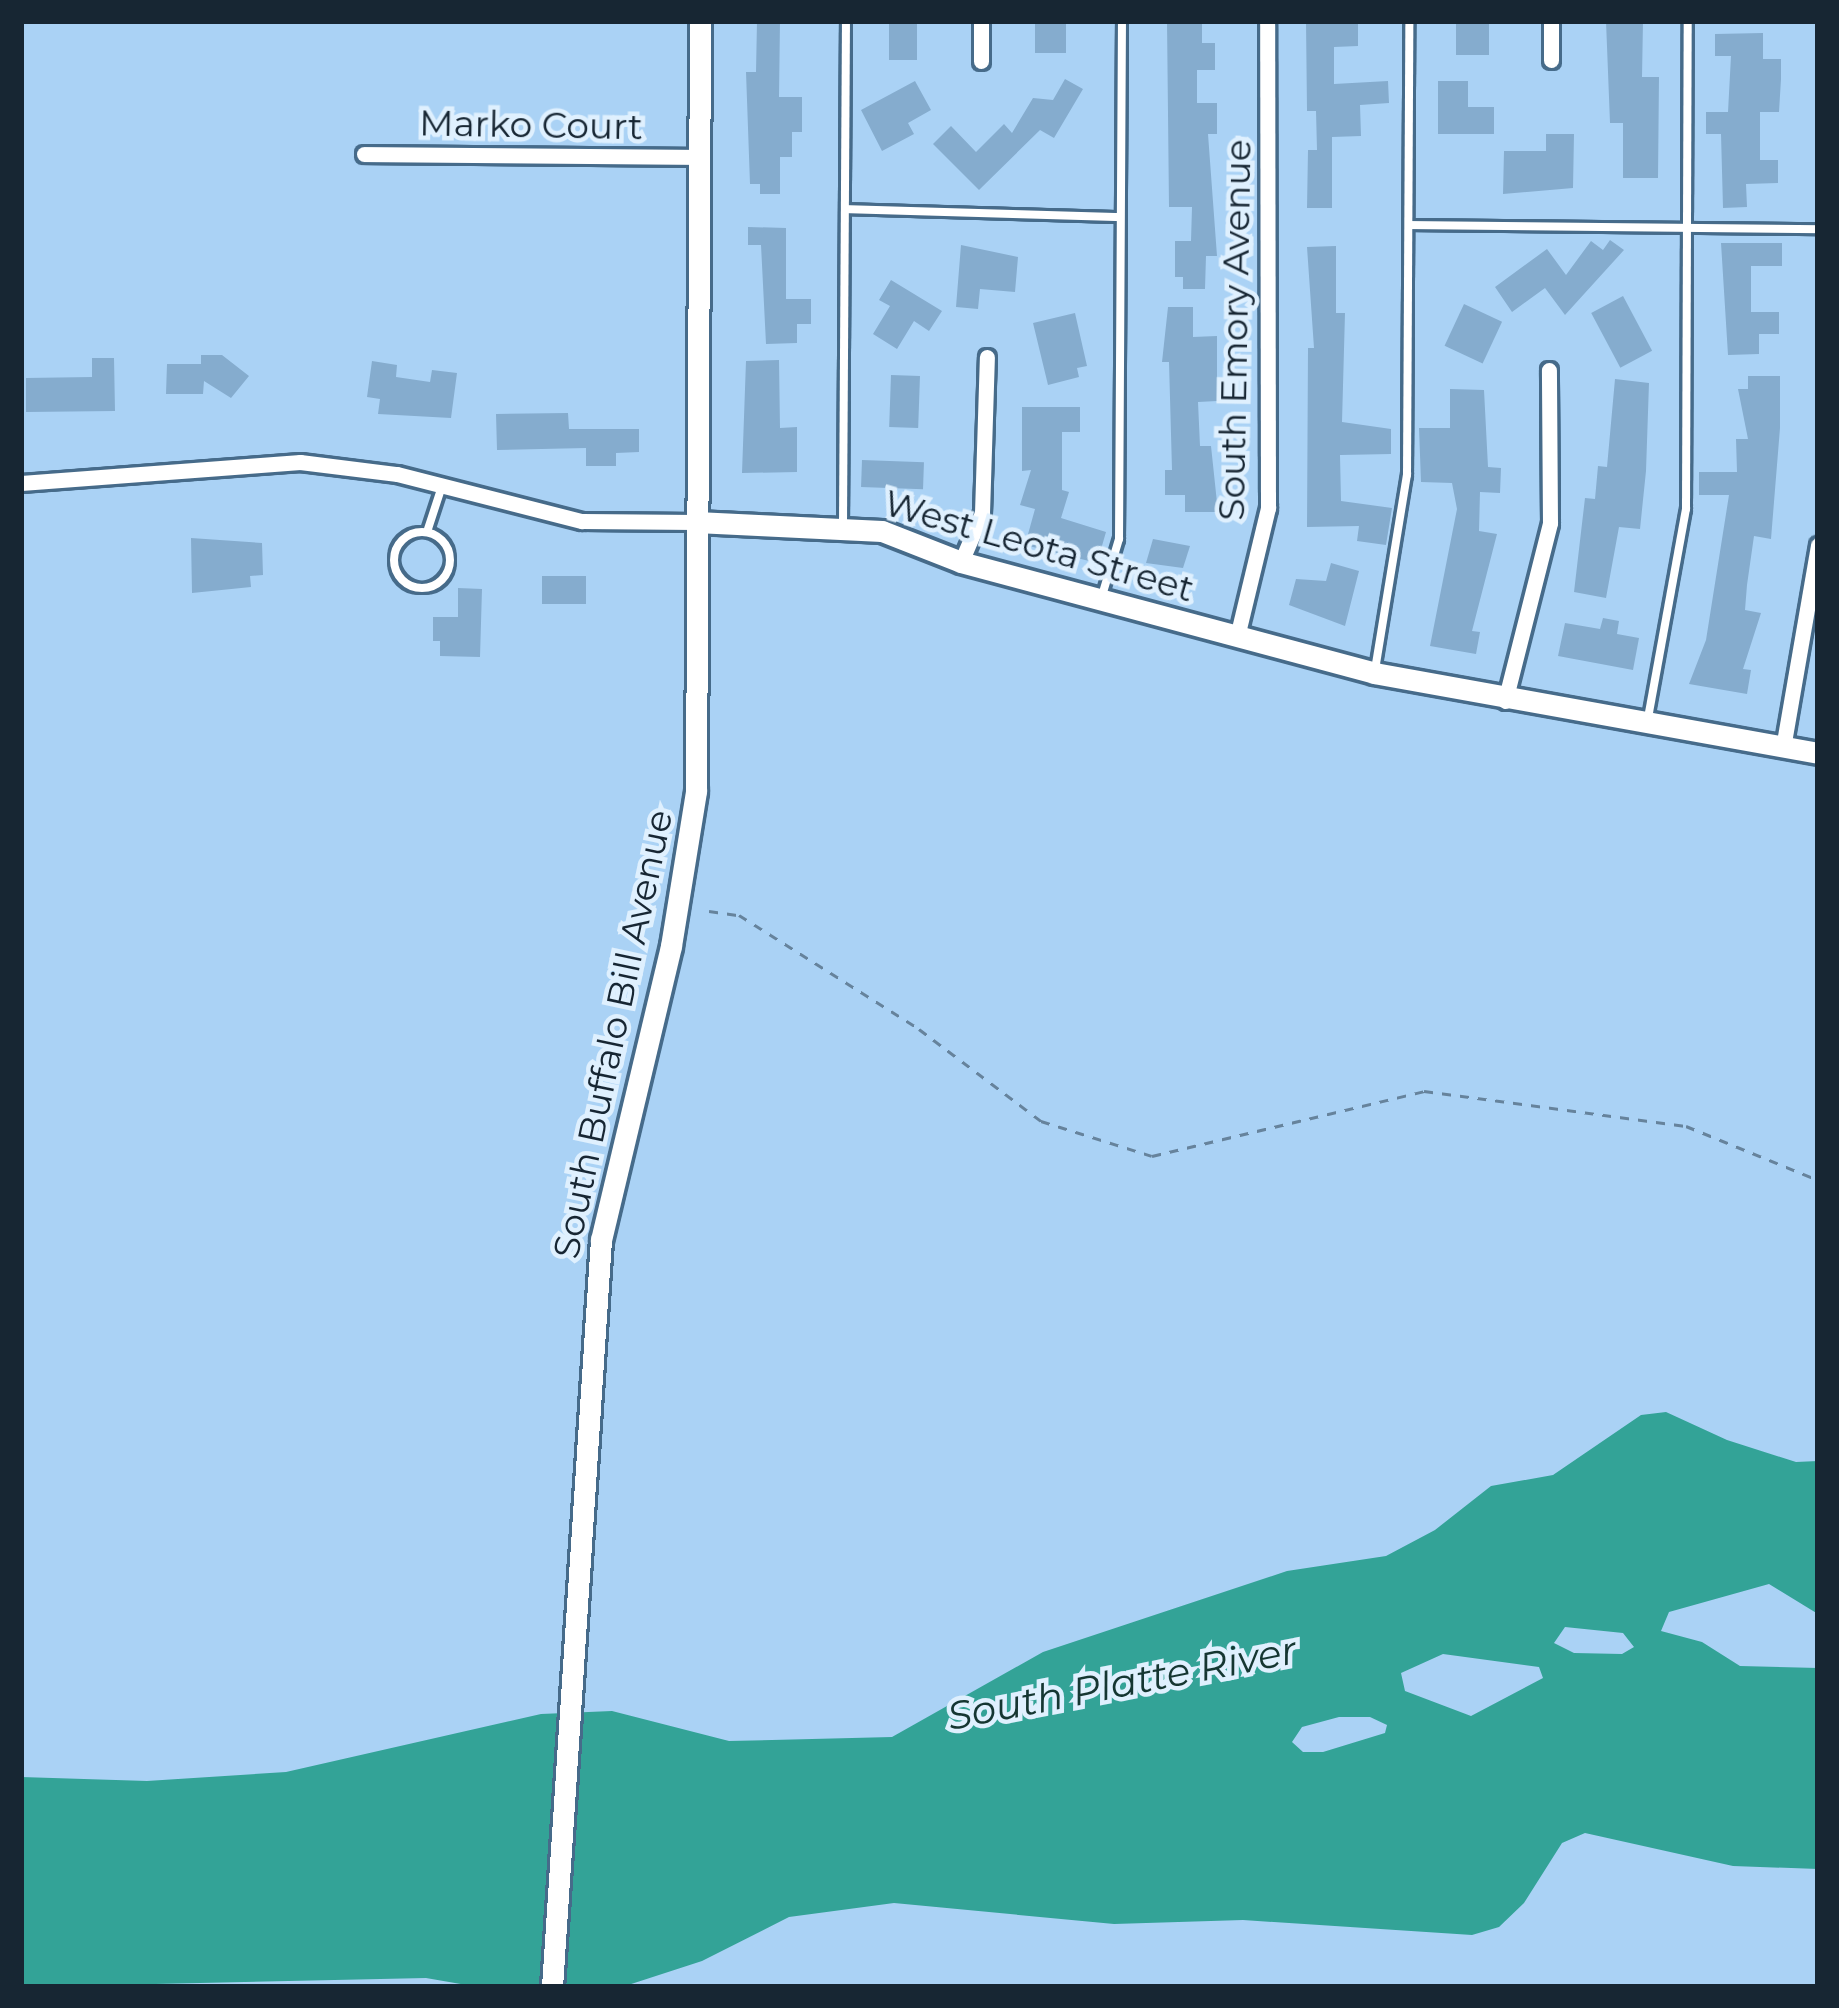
<!DOCTYPE html>
<html>
<head>
<meta charset="utf-8">
<style>
	body { margin:0 }
	#map { position:relative; width:1839px; height:2008px; overflow:hidden; background:#aad2f5; font-family:Montserrat,sans-serif }
	div>[style] { position:absolute }
	[style*='--x'] { left:calc(var(--x)*1px); top:calc(var(--y)*1px); width:calc(var(--w)*1px); rotate:calc(var(--a)*1deg) }
	.water>* { inset:0; background:#33a397 }
	.building>* { inset:0; background:#85acce; transform-origin:0 0 }
	.path>* { height:3px; margin-top:-1.5px; transform-origin:0; background:repeating-linear-gradient(90deg,#66839c 0 9px,transparent 0 18px) }
	.roads { filter:drop-shadow(3px 0 #466b8a) drop-shadow(-3px 0 #466b8a) drop-shadow(0 3px #466b8a) drop-shadow(0 -3px #466b8a) }
	.lane>* { height:8px; margin:-4px; padding:0 4px; transform-origin:4px; border-radius:4px; background:#fff }
	.lane>.ring { margin:-4px; padding:0; box-sizing:content-box; background:none; border:8px solid #fff; border-radius:50% }
	.street>* { height:15px; margin:-7.5px; padding:0 7.5px; transform-origin:7.5px; border-radius:7.5px; background:#fff }
	.secondary>* { height:21px; margin:-10.5px; padding:0 10.5px; transform-origin:10.5px; border-radius:10.5px; background:#fff }
	span { translate:-50% -50%; white-space:nowrap; text-align:center; line-height:1.15; -webkit-text-stroke:9px #dff0fe; paint-order:stroke }
	.street-label { font-size:36px; color:#172633 }
	.water-label { font-size:39px; color:#153632; font-style:italic }
	.frame { position:absolute; inset:0; border:24px solid #172633; pointer-events:none }
</style>
</head>
<body>
<div id="map">
	<div class="water">
		<div style="clip-path:polygon(evenodd,1666px 1412px,1727px 1440px,1796px 1462px,1818px 1461px,1818px 1614px,1769px 1584px,1669px 1612px,1661px 1631px,1702px 1642px,1740px 1666px,1818px 1668px,1818px 1869px,1733px 1866px,1585px 1833px,1562px 1843px,1524px 1903px,1499px 1927px,1472px 1935px,1243px 1920px,1114px 1924px,894px 1903px,789px 1917px,702px 1961px,622px 1987px,478px 1987px,426px 1978px,21px 1987px,21px 1777px,147px 1781px,286px 1772px,541px 1714px,612px 1711px,729px 1741px,892px 1737px,1043px 1652px,1287px 1571px,1386px 1556px,1435px 1530px,1491px 1486px,1553px 1475px,1641px 1415px,1666px 1412px,1565px 1627px,1623px 1633px,1634px 1647px,1622px 1654px,1574px 1653px,1554px 1643px,1565px 1627px,1666px 1412px,1443px 1654px,1539px 1667px,1543px 1678px,1471px 1716px,1405px 1691px,1401px 1673px,1443px 1654px,1666px 1412px,1339px 1717px,1370px 1717px,1387px 1725px,1385px 1733px,1323px 1752px,1303px 1752px,1292px 1742px,1302px 1727px,1339px 1717px)"></div>
	</div>
	<div class="building">
		<div style="clip-path:polygon(757px 21px,780px 21px,779px 97px,802px 97px,802px 132px,792px 132px,792px 157px,780px 157px,780px 194px,760px 194px,760px 184px,750px 184px,746px 72px,756px 72px)"></div>
		<div style="left:889px;top:21px;width:28px;height:39px"></div>
		<div style="left:1035px;top:21px;width:31px;height:32px"></div>
		<div style="clip-path:polygon(1167px 21px,1202px 21px,1202px 43px,1215px 43px,1215px 70px,1197px 70px,1197px 103px,1217px 103px,1217px 134px,1208px 134px,1217px 256px,1206px 256px,1205px 289px,1183px 289px,1183px 277px,1175px 277px,1175px 241px,1191px 241px,1192px 207px,1169px 207px)"></div>
		<div style="clip-path:polygon(1306px 21px,1358px 21px,1358px 46px,1334px 47px,1334px 84px,1388px 81px,1389px 103px,1360px 105px,1361px 136px,1332px 137px,1332px 208px,1307px 208px,1308px 150px,1317px 150px,1316px 111px,1307px 111px)"></div>
		<div style="left:1456px;top:21px;width:33px;height:34px"></div>
		<div style="clip-path:polygon(1606px 21px,1643px 21px,1642px 77px,1659px 77px,1658px 178px,1623px 178px,1623px 123px,1610px 123px)"></div>
		<div style="clip-path:polygon(1763px 33px,1763px 59px,1781px 59px,1781px 79px,1779px 112px,1760px 112px,1760px 160px,1778px 160px,1778px 183px,1746px 184px,1747px 207px,1723px 208px,1721px 134px,1706px 134px,1706px 112px,1728px 112px,1731px 56px,1715px 56px,1715px 34px)"></div>
		<div style="clip-path:polygon(1065px 79px,1083px 89px,1054px 138px,1040px 130px,979px 190px,933px 144px,951px 126px,976px 152px,1004px 124px,1012px 133px,1033px 98px,1053px 100px)"></div>
		<div style="clip-path:polygon(915px 81px,931px 110px,908px 123px,914px 134px,882px 151px,861px 110px)"></div>
		<div style="clip-path:polygon(1438px 81px,1468px 81px,1468px 107px,1494px 107px,1494px 134px,1438px 134px)"></div>
		<div style="clip-path:polygon(1546px 134px,1574px 134px,1573px 188px,1503px 194px,1504px 151px,1546px 151px)"></div>
		<div style="clip-path:polygon(748px 227px,786px 228px,786px 299px,811px 299px,811px 324px,797px 324px,797px 343px,766px 344px,761px 245px,748px 245px)"></div>
		<div style="clip-path:polygon(1610px 240px,1624px 250px,1565px 315px,1545px 288px,1512px 312px,1495px 287px,1547px 249px,1566px 275px,1591px 241px,1603px 250px)"></div>
		<div style="clip-path:polygon(1721px 243px,1782px 243px,1782px 266px,1751px 266px,1751px 312px,1779px 312px,1779px 334px,1759px 334px,1759px 354px,1728px 355px)"></div>
		<div style="clip-path:polygon(961px 245px,1018px 257px,1015px 292px,980px 289px,978px 309px,956px 307px)"></div>
		<div style="clip-path:polygon(1336px 246px,1336px 313px,1345px 313px,1342px 422px,1391px 429px,1391px 454px,1340px 455px,1341px 501px,1392px 508px,1386px 545px,1357px 541px,1359px 526px,1307px 527px,1308px 348px,1314px 348px,1307px 247px)"></div>
		<div style="clip-path:polygon(891px 280px,942px 311px,929px 331px,914px 321px,897px 349px,873px 334px,890px 306px,879px 300px)"></div>
		<div style="left:1623px;top:296px;width:62px;height:36px;rotate:62deg"></div>
		<div style="left:1464px;top:304px;width:42px;height:46px;rotate:25deg"></div>
		<div style="clip-path:polygon(1168px 307px,1193px 307px,1193px 337px,1217px 336px,1217px 401px,1198px 402px,1200px 446px,1211px 446px,1218px 512px,1185px 512px,1185px 495px,1165px 495px,1165px 470px,1172px 470px,1169px 362px,1162px 362px)"></div>
		<div style="clip-path:polygon(1075px 313px,1087px 366px,1077px 368px,1079px 377px,1048px 385px,1033px 323px)"></div>
		<div style="clip-path:polygon(201px 355px,222px 355px,249px 376px,231px 398px,204px 381px,203px 394px,166px 394px,167px 364px,201px 364px)"></div>
		<div style="clip-path:polygon(92px 358px,114px 358px,115px 411px,26px 412px,26px 378px,92px 377px)"></div>
		<div style="clip-path:polygon(779px 360px,780px 428px,797px 427px,797px 472px,742px 473px,746px 361px)"></div>
		<div style="clip-path:polygon(372px 361px,397px 365px,396px 377px,430px 382px,432px 370px,457px 373px,451px 418px,378px 414px,380px 399px,367px 397px)"></div>
		<div style="left:891px;top:375px;width:29px;height:52px;rotate:2deg"></div>
		<div style="clip-path:polygon(1748px 376px,1780px 376px,1780px 428px,1771px 539px,1754px 536px,1747px 585px,1745px 610px,1761px 613px,1743px 669px,1751px 670px,1747px 694px,1689px 684px,1706px 640px,1729px 495px,1699px 495px,1699px 472px,1737px 472px,1736px 439px,1748px 439px,1738px 389px,1748px 389px)"></div>
		<div style="clip-path:polygon(1615px 379px,1649px 383px,1646px 471px,1640px 529px,1619px 527px,1606px 598px,1574px 592px,1585px 498px,1595px 499px,1598px 466px,1607px 467px)"></div>
		<div style="clip-path:polygon(1450px 389px,1484px 390px,1488px 467px,1501px 468px,1500px 493px,1480px 492px,1479px 531px,1497px 534px,1472px 631px,1480px 632px,1476px 654px,1430px 646px,1457px 509px,1452px 483px,1421px 482px,1419px 428px,1450px 428px)"></div>
		<div style="clip-path:polygon(1022px 407px,1080px 407px,1080px 432px,1062px 432px,1062px 490px,1069px 492px,1061px 518px,1106px 532px,1097px 563px,1025px 545px,1035px 509px,1020px 505px,1031px 470px,1022px 471px)"></div>
		<div style="clip-path:polygon(568px 413px,569px 429px,639px 429px,639px 452px,616px 453px,616px 466px,586px 466px,586px 448px,497px 450px,496px 414px)"></div>
		<div style="left:862px;top:460px;width:62px;height:27px;rotate:2deg"></div>
		<div style="clip-path:polygon(191px 538px,262px 543px,263px 575px,250px 576px,251px 587px,192px 593px)"></div>
		<div style="clip-path:polygon(1153px 539px,1190px 546px,1183px 568px,1146px 563px)"></div>
		<div style="clip-path:polygon(1331px 563px,1359px 571px,1345px 626px,1289px 605px,1296px 579px,1326px 581px)"></div>
		<div style="left:542px;top:576px;width:44px;height:28px"></div>
		<div style="clip-path:polygon(458px 588px,482px 589px,480px 657px,440px 656px,440px 641px,433px 641px,433px 617px,458px 617px)"></div>
		<div style="clip-path:polygon(1603px 618px,1619px 621px,1617px 634px,1639px 638px,1633px 670px,1558px 656px,1565px 623px,1600px 629px)"></div>
	</div>
	<div class="path">
		<div style="--x:709;--y:911;--w:30;--a:8"></div>
		<div style="--x:739;--y:915;--w:213;--a:32.3"></div>
		<div style="--x:919;--y:1029;--w:153;--a:37"></div>
		<div style="--x:1041;--y:1121;--w:116;--a:17.5"></div>
		<div style="--x:1152;--y:1156;--w:280;--a:-13.4"></div>
		<div style="--x:1424;--y:1091;--w:264;--a:7.6"></div>
		<div style="--x:1686;--y:1126;--w:143;--a:22.2"></div>
	</div>
	<div class="roads">
		<div class="lane">
			<div style="--x:846;--y:209;--w:274;--a:1.7"></div>
			<div style="--x:1410;--y:225;--w:408;--a:0.6"></div>
			<div style="--x:843;--y:523;--w:502;--a:-89.66"></div>
			<div class="ring" style="left:394px;top:532px;width:48px;height:48px"></div>
			<div style="--x:427;--y:532;--w:48;--a:-71.9"></div>
			<div style="--x:1101;--y:599;--w:63;--a:-73.3"></div>
			<div style="--x:1119;--y:539;--w:518;--a:-89.67"></div>
			<div style="--x:1375;--y:670;--w:198;--a:-80.7"></div>
			<div style="--x:1407;--y:475;--w:454;--a:-89.7"></div>
			<div style="--x:1648;--y:718;--w:212;--a:-79.7"></div>
			<div style="--x:1686;--y:509;--w:488;--a:-89.8"></div>
		</div>
		<div class="street">
			<div style="--x:1551;--y:21;--w:39;--a:90"></div>
			<div style="--x:981;--y:61;--w:40;--a:-90"></div>
			<div style="--x:364;--y:154;--w:334;--a:0.5"></div>
			<div style="--x:21;--y:483;--w:280;--a:-4.3"></div>
			<div style="--x:300;--y:462;--w:98;--a:7.1"></div>
			<div style="--x:397;--y:474;--w:191;--a:14.3"></div>
			<div style="--x:582;--y:521;--w:114;--a:0.5"></div>
			<div style="--x:961;--y:562;--w:53;--a:-66.8"></div>
			<div style="--x:982;--y:513;--w:156;--a:-88.2"></div>
			<div style="--x:1237;--y:637;--w:133;--a:-76.5"></div>
			<div style="--x:1268;--y:508;--w:487;--a:-90.1"></div>
			<div style="--x:1505;--y:701;--w:184;--a:-75.8"></div>
			<div style="--x:1550;--y:523;--w:153;--a:-90.4"></div>
			<div style="--x:1783;--y:748;--w:206;--a:-80.2"></div>
		</div>
		<div class="secondary">
			<div style="--x:696;--y:522;--w:186;--a:2.8"></div>
			<div style="--x:882;--y:531;--w:85;--a:21.4"></div>
			<div style="--x:961;--y:562;--w:428;--a:15"></div>
			<div style="--x:1374;--y:673;--w:451;--a:10.2"></div>
			<div style="--x:552;--y:1987;--w:749;--a:-86.25"></div>
			<div style="--x:601;--y:1240;--w:302;--a:-76.6"></div>
			<div style="--x:671;--y:946;--w:157;--a:-80.8"></div>
			<div style="--x:696;--y:791;--w:770;--a:-89.7"></div>
		</div>
	</div>
	<div class="street-label">
		<span style="left:531px;top:125px;rotate:1deg">Marko Court</span>
		<span style="left:1235px;top:330px;rotate:-89deg">South Emory Avenue</span>
		<span style="left:1039px;top:546px;rotate:16deg">West Leota Street</span>
		<span style="left:613px;top:1034px;rotate:-78deg">South Buffalo Bill Avenue</span>
	</div>
	<div class="water-label">
		<span style="left:1122px;top:1683px;rotate:-11deg">South Platte River</span>
	</div>
	<div class="frame"></div>
</div>
</body>
</html>
